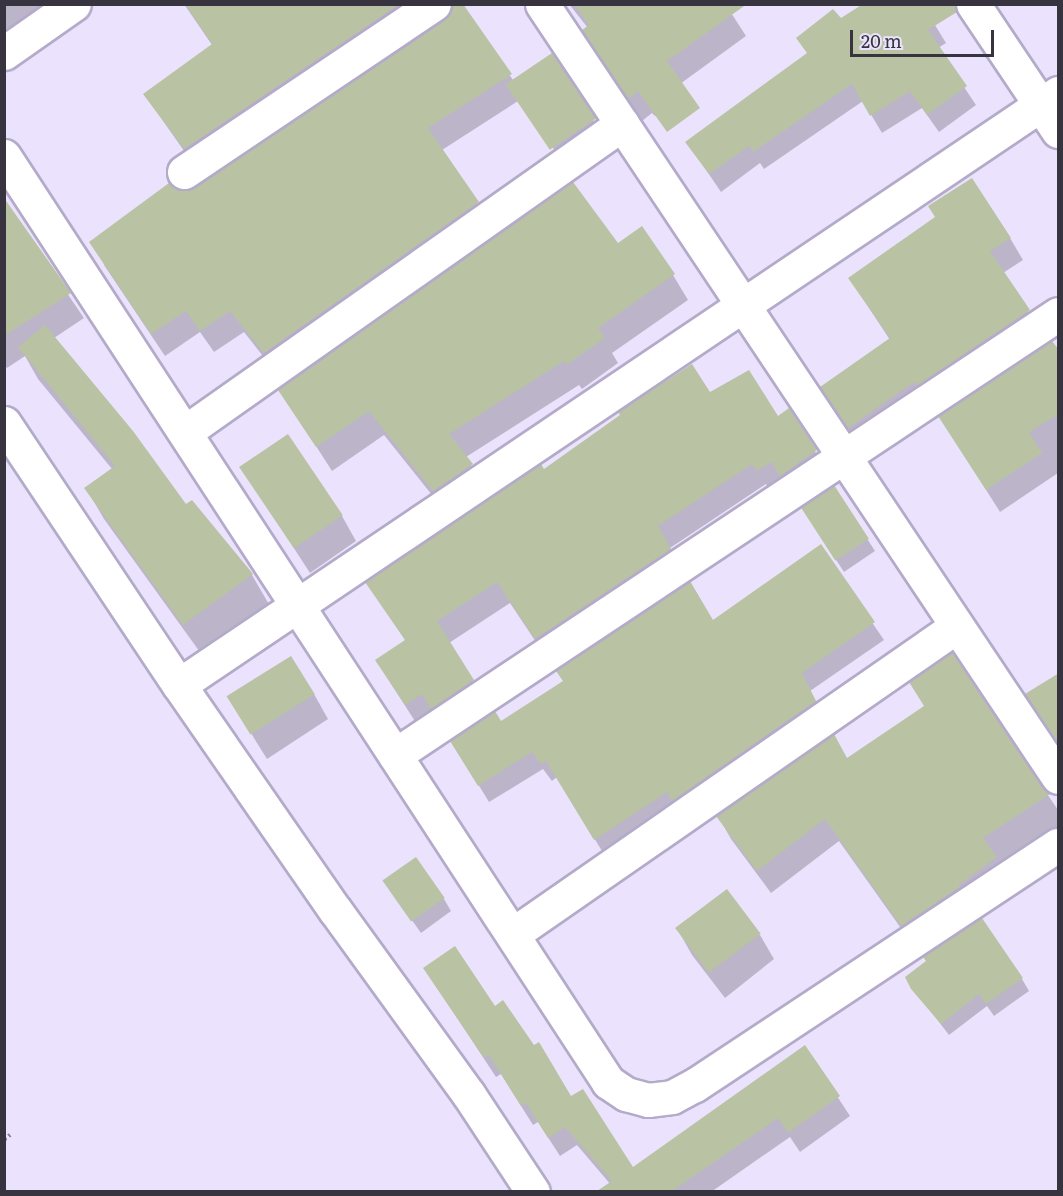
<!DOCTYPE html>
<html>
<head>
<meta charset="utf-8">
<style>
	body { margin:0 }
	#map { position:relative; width:1063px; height:1196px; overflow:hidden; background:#ebe3fd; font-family:Literata,serif }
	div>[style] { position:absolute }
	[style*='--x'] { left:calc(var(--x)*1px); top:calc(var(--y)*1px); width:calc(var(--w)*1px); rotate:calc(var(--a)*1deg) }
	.shadow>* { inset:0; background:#0003 }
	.building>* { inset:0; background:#b9c2a3; transform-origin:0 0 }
	.path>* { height:4px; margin-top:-2px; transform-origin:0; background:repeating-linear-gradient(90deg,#8c8699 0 3px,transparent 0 6px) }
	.roads { filter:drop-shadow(2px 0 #b4aac9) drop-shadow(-2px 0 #b4aac9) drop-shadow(0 2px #b4aac9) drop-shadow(0 -2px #b4aac9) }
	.minor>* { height:33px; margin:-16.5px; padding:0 16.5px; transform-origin:16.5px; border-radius:16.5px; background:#fff }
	span { translate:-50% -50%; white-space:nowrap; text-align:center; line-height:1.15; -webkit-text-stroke:6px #ebe3fd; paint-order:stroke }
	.frame { position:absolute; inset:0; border:6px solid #37333f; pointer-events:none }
	.scale { position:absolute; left:850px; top:30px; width:144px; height:27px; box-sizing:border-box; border:3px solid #37333f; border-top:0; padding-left:8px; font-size:18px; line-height:21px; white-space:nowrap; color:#37333f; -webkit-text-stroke:4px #ebe3fd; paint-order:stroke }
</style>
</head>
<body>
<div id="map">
	<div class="shadow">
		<div style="clip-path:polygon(4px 4px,81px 4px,4px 35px)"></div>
		<div style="clip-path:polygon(184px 4px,461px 4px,515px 83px,552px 55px,609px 145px,571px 172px,518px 101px,442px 150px,490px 225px,278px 375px,244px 332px,214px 352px,200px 332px,165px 356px,104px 265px,175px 190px,185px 192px,195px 189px,445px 21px,453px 9px,446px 7px,198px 171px,145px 95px,212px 45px)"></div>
		<div style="clip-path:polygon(569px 4px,733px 4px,728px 8px,746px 36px,680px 84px,685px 92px,655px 116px,652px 113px,642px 121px,597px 53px,584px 30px,588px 28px)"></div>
		<div style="clip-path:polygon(935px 25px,946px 43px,938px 48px,976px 105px,939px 132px,922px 108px,882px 133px,863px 101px,764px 169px,760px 163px,721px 192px,687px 142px)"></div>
		<div style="clip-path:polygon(4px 201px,84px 318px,54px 338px,186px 507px,252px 575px,270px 606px,202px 655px,104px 519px,86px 488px,112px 469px,38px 379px,25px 356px,7px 368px,4px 364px)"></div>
		<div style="clip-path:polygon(1010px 238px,1023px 260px,1003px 273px,1042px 333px,862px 450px,822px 387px,890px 340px,850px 279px)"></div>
		<div style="clip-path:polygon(617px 245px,673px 275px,688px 300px,612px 353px,618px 363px,582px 389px,579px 385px,466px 457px,486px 490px,448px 515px,384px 435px,332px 471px,280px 390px)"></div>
		<div style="clip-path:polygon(1058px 353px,1058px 473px,1000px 512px,940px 417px)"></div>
		<div style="clip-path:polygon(709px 394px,778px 418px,789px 410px,828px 472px,770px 492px,766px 484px,670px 548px,683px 571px,548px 660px,510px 603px,449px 643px,485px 702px,418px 726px,390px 682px,406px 641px,367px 583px,543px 471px)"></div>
		<div style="clip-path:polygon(242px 468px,342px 516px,356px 541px,310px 573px)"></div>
		<div style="clip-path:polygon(834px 487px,875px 551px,844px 572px,810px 520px)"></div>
		<div style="clip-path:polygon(820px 546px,884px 640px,810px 691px,825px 719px,605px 856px,557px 777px,552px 781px,543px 769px,489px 802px,462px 758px,500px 723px,713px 622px)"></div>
		<div style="clip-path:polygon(952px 654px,1058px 810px,1058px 844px,915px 948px,839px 841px,771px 893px,731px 839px,718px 816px,848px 760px,925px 707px)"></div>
		<div style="clip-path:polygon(314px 694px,328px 719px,267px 759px,229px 698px)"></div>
		<div style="clip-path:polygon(385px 882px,444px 899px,451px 911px,421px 933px)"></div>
		<div style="clip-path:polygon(678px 930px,760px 935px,774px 959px,725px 998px,692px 955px)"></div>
		<div style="clip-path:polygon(425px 969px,495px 1008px,632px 1169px,805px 1047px,850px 1116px,800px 1152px,790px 1137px,711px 1192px,617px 1192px,577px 1145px,560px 1156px,538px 1122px,533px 1125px,501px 1074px,496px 1077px)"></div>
		<div style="clip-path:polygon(1022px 979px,1029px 991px,994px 1016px,987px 1006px,949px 1035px,913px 988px)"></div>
	</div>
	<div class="building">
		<div style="clip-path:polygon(185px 4px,400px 4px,184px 149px,143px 94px,212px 44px)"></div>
		<div style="clip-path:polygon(452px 4px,463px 4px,512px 74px,428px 128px,479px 202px,264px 353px,230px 311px,200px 331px,186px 311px,151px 334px,89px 242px,169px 183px,175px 189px,185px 191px,194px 188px,444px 20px,451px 13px)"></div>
		<div style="clip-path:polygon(574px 4px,747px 4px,667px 61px,700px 108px,667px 132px,638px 91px,628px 99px,582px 30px,589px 25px)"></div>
		<div style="clip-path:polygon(863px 4px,954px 4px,957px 12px,928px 30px,967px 86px,927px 115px,910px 91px,870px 116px,852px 84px,753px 152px,749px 146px,709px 174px,685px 142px,807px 53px,796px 38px,833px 9px,841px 18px)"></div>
		<div style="left:552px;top:53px;width:79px;height:56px;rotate:56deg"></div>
		<div style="clip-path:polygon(972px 178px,1011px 238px,990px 251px,1030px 310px,917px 386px,914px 382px,848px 428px,820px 387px,890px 338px,848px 278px,935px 217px,928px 206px)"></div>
		<div style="clip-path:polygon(573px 182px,618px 243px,642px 226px,675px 274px,598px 328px,605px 338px,566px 365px,564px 361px,449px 434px,473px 464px,433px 491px,369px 411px,316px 447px,278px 390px)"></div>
		<div style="clip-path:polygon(4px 198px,71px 293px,4px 336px)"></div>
		<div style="clip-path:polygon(45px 325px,133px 431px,186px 504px,192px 500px,253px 574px,183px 625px,84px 488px,115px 466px,18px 347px)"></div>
		<div style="clip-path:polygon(1052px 341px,1059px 350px,1059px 414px,1029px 432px,1042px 453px,986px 490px,938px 416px)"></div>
		<div style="clip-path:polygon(692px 364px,710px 392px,749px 370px,778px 416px,789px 408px,817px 450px,780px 476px,771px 462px,757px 471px,752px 464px,658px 526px,671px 549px,535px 639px,497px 582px,437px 621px,474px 680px,431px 709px,422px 694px,405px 705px,375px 660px,405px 640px,365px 582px,535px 468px,541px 464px,544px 469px,620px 415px,618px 412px)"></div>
		<div style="left:288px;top:434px;width:98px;height:59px;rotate:56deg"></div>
		<div style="left:834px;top:485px;width:64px;height:40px;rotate:57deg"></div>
		<div style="clip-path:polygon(821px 544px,875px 622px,802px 673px,816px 701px,672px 801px,667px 792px,594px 840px,546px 761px,541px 764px,532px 752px,478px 786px,450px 741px,495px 711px,501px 721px,563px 681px,556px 671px,690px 581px,713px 620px)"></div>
		<div style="clip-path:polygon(952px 652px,1042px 787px,1050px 794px,983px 838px,997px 857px,959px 885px,960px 887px,901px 926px,825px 819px,757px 871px,716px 816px,834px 734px,847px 758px,924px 706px,909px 682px)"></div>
		<div style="left:291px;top:656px;width:45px;height:76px;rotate:58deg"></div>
		<div style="clip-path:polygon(1059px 673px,1059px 744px,1025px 694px)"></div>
		<div style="left:416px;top:857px;width:50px;height:41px;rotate:55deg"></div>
		<div style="left:727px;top:889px;width:56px;height:65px;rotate:53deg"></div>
		<div style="clip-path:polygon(982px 918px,1023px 978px,986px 1004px,979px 994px,941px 1024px,911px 989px,905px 977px,926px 961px,923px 957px)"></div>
		<div style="clip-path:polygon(455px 946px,495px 1006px,503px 1000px,534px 1045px,539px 1042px,571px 1096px,583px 1089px,633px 1167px,805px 1045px,840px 1096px,788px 1133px,778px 1118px,672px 1191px,597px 1191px,612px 1181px,565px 1127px,548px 1138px,526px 1103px,521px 1106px,489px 1055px,484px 1058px,423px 968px)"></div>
	</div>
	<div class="path">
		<div style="--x:4;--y:1140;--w:8;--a:-40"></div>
	</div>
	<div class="roads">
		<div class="minor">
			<div style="--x:542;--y:4;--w:929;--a:56.28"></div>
			<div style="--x:973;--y:4;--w:153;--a:56.2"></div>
			<div style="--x:4;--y:53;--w:85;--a:-35"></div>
			<div style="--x:4;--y:156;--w:1106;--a:56.88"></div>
			<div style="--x:608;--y:1082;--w:22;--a:34"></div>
			<div style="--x:626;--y:1094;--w:23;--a:15"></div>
			<div style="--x:648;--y:1100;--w:24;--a:-7"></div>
			<div style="--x:672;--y:1097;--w:26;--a:-28"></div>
			<div style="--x:695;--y:1085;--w:435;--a:-33.5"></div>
			<div style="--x:184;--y:172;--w:301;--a:-33.9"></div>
			<div style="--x:4;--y:423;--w:315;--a:56.3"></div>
			<div style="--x:179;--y:685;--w:274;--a:55.3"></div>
			<div style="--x:335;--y:910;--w:228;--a:54.1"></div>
			<div style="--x:469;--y:1095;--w:116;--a:56.6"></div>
			<div style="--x:185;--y:432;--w:535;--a:-35.18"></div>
			<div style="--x:179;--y:685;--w:1060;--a:-33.96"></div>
			<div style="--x:395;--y:755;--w:796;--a:-33.63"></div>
			<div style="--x:513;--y:934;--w:540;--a:-34.75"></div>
		</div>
	</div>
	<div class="frame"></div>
	<div class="scale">20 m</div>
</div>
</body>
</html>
